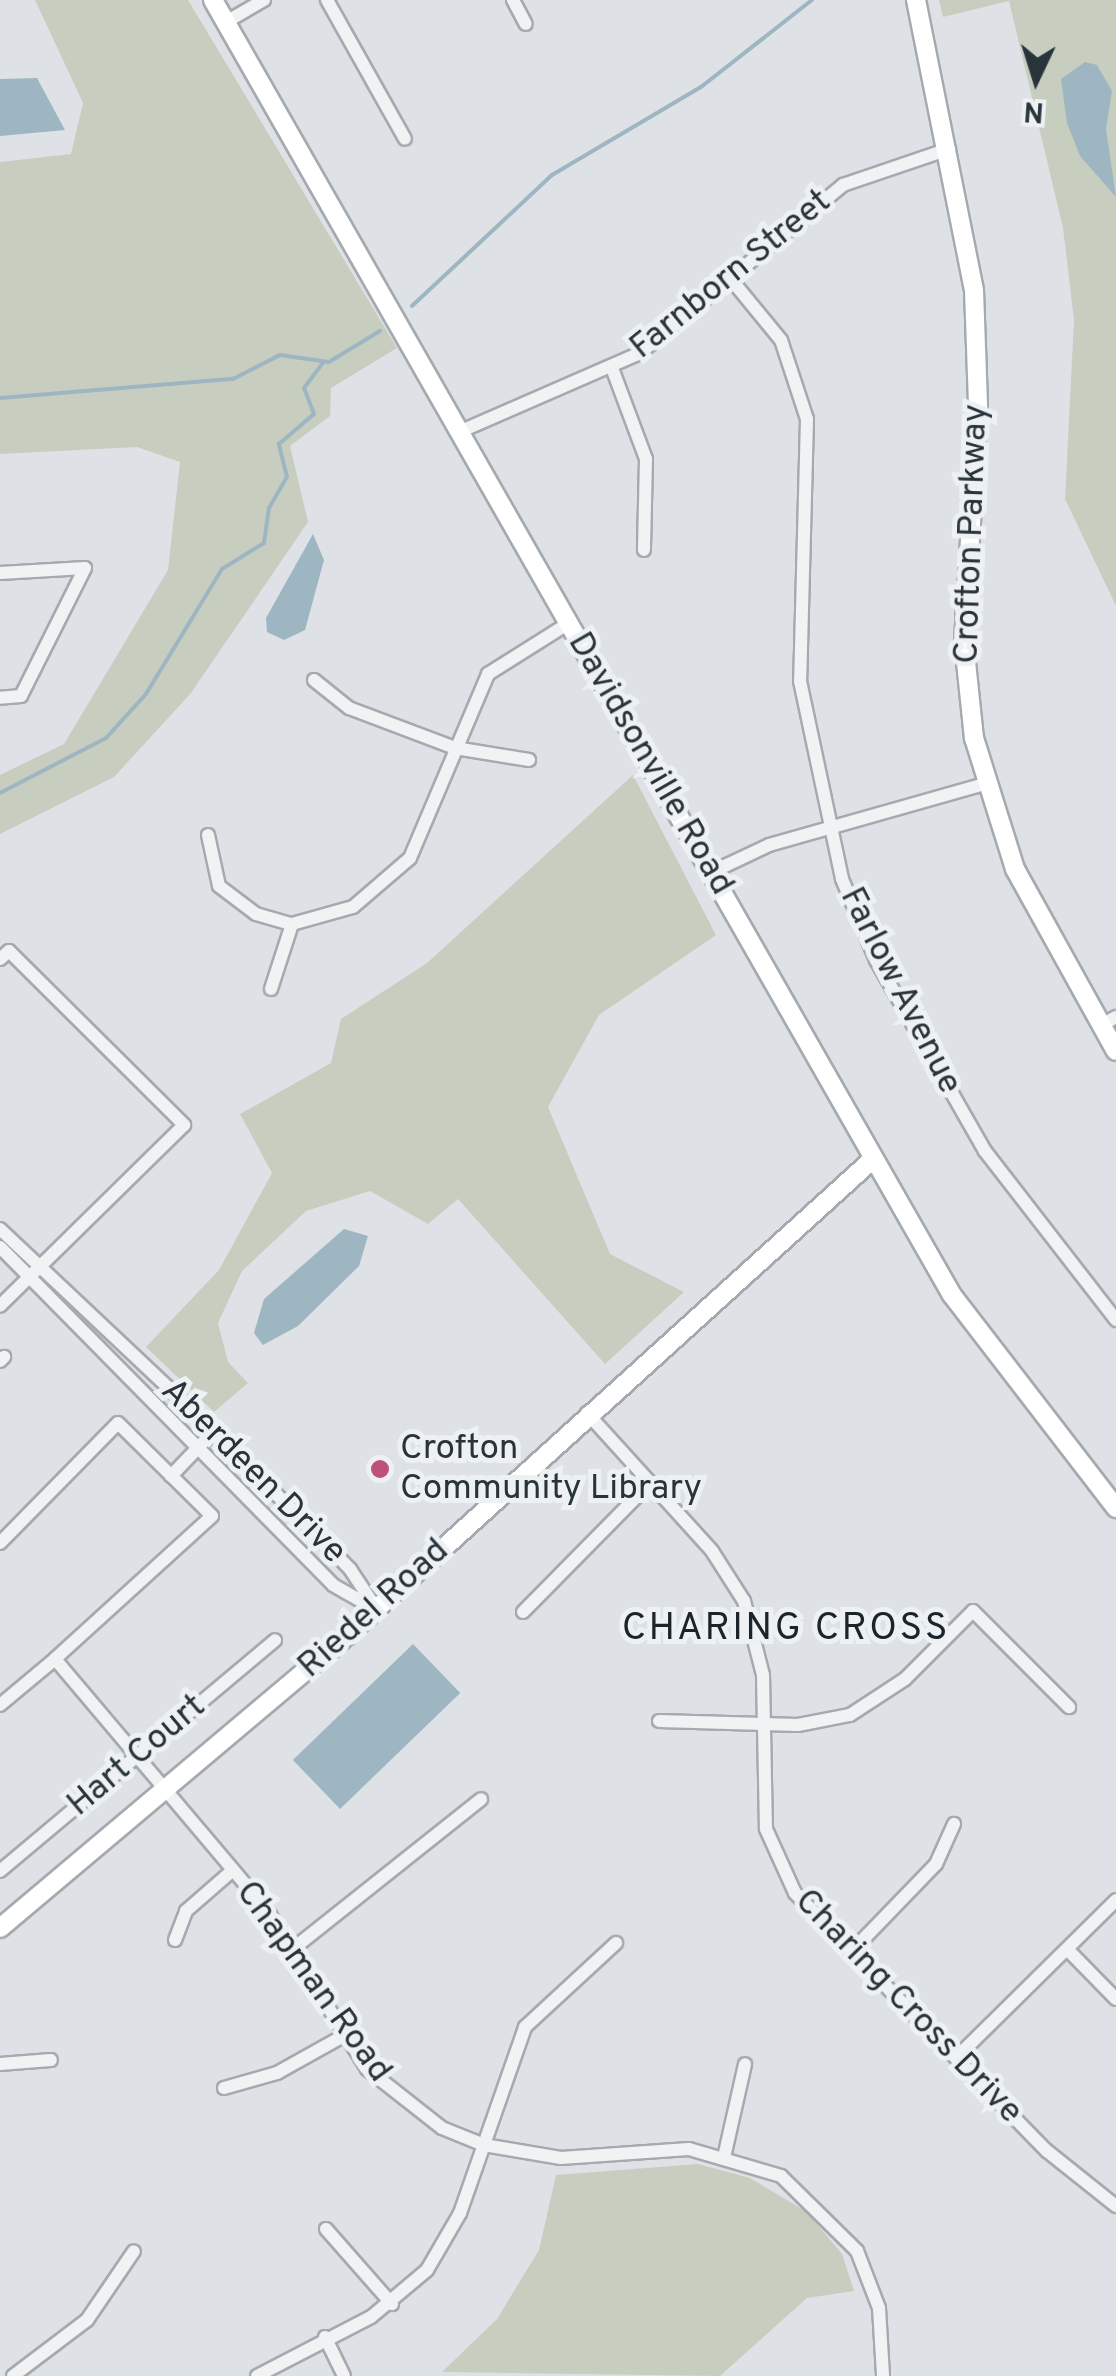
<!DOCTYPE html>
<html>
<head>
<meta charset="utf-8">
<style>
	body { margin:0 }
	#map { position:relative; width:1116px; height:2376px; overflow:hidden; background:#dee2e6; font-family:Overpass,sans-serif }
	div>[style] { position:absolute }
	[style*='--x'] { left:calc(var(--x)*1px); top:calc(var(--y)*1px); width:calc(var(--w)*1px); rotate:calc(var(--a)*1deg) }
	.green>* { inset:0; background:#c7cec0 }
	.water>* { inset:0; background:#9db6c2; transform-origin:0 0 }
	.stream>* { height:4px; margin:-2px; padding:0 2px; transform-origin:2px; border-radius:2px; background:#9db6c2 }
	.roads { filter:drop-shadow(2px 0 #a4aaaf) drop-shadow(-2px 0 #a4aaaf) drop-shadow(0 2px #a4aaaf) drop-shadow(0 -2px #a4aaaf) }
	.street>* { height:12px; margin:-6px; padding:0 6px; transform-origin:6px; border-radius:6px; background:#f0f2f4 }
	.secondary>* { height:18px; margin:-9px; padding:0 9px; transform-origin:9px; border-radius:9px; background:#fff }
	.dots>* { width:28px; height:28px; translate:-50% -50%; box-sizing:border-box; border:5px solid #edf1f3; border-radius:50% }
	span { translate:-50% -50%; white-space:nowrap; text-align:center; line-height:1.15; -webkit-text-stroke:10px #edf1f3; paint-order:stroke }
	.street-label { font-size:35px; color:#29333a }
	.poi-label { font-size:35px; color:#29333a }
	.left { translate:0 -50%; text-align:left }
	.neighbourhood-label { font-size:38px; color:#1b242b; letter-spacing:2.5px }
	.north { position:absolute; left:986px; top:30px; width:100px; height:100px; -webkit-text-stroke:8px #edf1f3; paint-order:stroke; rotate:184deg; font-size:28px; font-weight:700; line-height:40px; text-align:center; color:#29333a }
	.north::after { content:''; display:block; margin:auto; width:35px; height:45px; background:#29333a; clip-path:polygon(50% 0,100% 100%,50% 72%,0 100%) }
</style>
</head>
<body>
<div id="map">
	<div class="green">
		<div style="clip-path:polygon(35px 0,188px 0,397px 348px,331px 388px,330px 416px,290px 446px,308px 522px,191px 693px,114px 777px,0 834px,0 775px,64px 744px,168px 570px,180px 462px,137px 447px,0 454px,0 162px,71px 154px,83px 103px)"></div>
		<div style="clip-path:polygon(939px 0,1116px 0,1116px 606px,1065px 499px,1074px 320px,1063px 228px,1009px 1px,943px 17px)"></div>
		<div style="clip-path:polygon(633px 775px,716px 935px,599px 1015px,548px 1107px,610px 1254px,684px 1292px,605px 1364px,458px 1199px,428px 1224px,370px 1191px,306px 1211px,242px 1271px,218px 1323px,228px 1362px,248px 1383px,214px 1412px,146px 1347px,219px 1270px,272px 1173px,240px 1114px,331px 1063px,341px 1019px,427px 963px)"></div>
		<div style="clip-path:polygon(698px 2164px,750px 2178px,807px 2212px,842px 2254px,854px 2291px,807px 2298px,720px 2376px,442px 2372px,497px 2319px,539px 2250px,556px 2175px)"></div>
	</div>
	<div class="water">
		<div style="clip-path:polygon(1085px 62px,1097px 65px,1112px 91px,1106px 129px,1116px 197px,1080px 156px,1067px 123px,1061px 79px)"></div>
		<div style="clip-path:polygon(37px 78px,65px 130px,0 136px,0 79px)"></div>
		<div style="clip-path:polygon(313px 534px,324px 560px,305px 630px,284px 640px,267px 632px,266px 618px)"></div>
		<div style="clip-path:polygon(344px 1229px,368px 1236px,359px 1266px,298px 1326px,263px 1345px,254px 1333px,264px 1299px)"></div>
		<div style="left:413px;top:1644px;width:68px;height:167px;rotate:46deg"></div>
	</div>
	<div class="stream">
		<div style="--x:412;--y:306;--w:192;--a:-43.1"></div>
		<div style="--x:552;--y:175;--w:173;--a:-30.6"></div>
		<div style="--x:701;--y:87;--w:141;--a:-38.1"></div>
		<div style="--x:0;--y:398;--w:234;--a:-4.7"></div>
		<div style="--x:233;--y:379;--w:53;--a:-27.1"></div>
		<div style="--x:280;--y:355;--w:49;--a:8.1"></div>
		<div style="--x:329;--y:362;--w:60;--a:-31.3"></div>
		<div style="--x:0;--y:793;--w:119;--a:-27.4"></div>
		<div style="--x:106;--y:738;--w:59;--a:-47.7"></div>
		<div style="--x:146;--y:694;--w:146;--a:-58.7"></div>
		<div style="--x:222;--y:569;--w:49;--a:-31.8"></div>
		<div style="--x:264;--y:543;--w:35;--a:-82"></div>
		<div style="--x:269;--y:508;--w:36;--a:-60"></div>
		<div style="--x:287;--y:477;--w:34;--a:-104"></div>
		<div style="--x:279;--y:444;--w:46;--a:-40.6"></div>
		<div style="--x:314;--y:414;--w:28;--a:-111"></div>
		<div style="--x:304;--y:388;--w:31;--a:-53"></div>
	</div>
	<div class="roads">
		<div class="street">
			<div style="--x:327;--y:0;--w:159;--a:60.7"></div>
			<div style="--x:513;--y:0;--w:27;--a:62"></div>
			<div style="--x:226;--y:22;--w:44;--a:-30.1"></div>
			<div style="--x:730;--y:278;--w:80;--a:50.6"></div>
			<div style="--x:781;--y:340;--w:83;--a:71.8"></div>
			<div style="--x:807;--y:419;--w:262;--a:91.5"></div>
			<div style="--x:800;--y:681;--w:202;--a:78"></div>
			<div style="--x:842;--y:879;--w:88;--a:67.2"></div>
			<div style="--x:876;--y:960;--w:220;--a:60.3"></div>
			<div style="--x:985;--y:1151;--w:214;--a:52.2"></div>
			<div style="--x:612;--y:368;--w:97;--a:69.5"></div>
			<div style="--x:646;--y:459;--w:91;--a:91.3"></div>
			<div style="--x:461;--y:431;--w:195;--a:-23.5"></div>
			<div style="--x:640;--y:353;--w:264;--a:-39.6"></div>
			<div style="--x:843;--y:185;--w:112;--a:-18.8"></div>
			<div style="--x:0;--y:573;--w:85;--a:-3.4"></div>
			<div style="--x:85;--y:568;--w:143;--a:116.6"></div>
			<div style="--x:21;--y:696;--w:21;--a:175"></div>
			<div style="--x:314;--y:680;--w:45;--a:38.7"></div>
			<div style="--x:349;--y:708;--w:113;--a:20.7"></div>
			<div style="--x:455;--y:748;--w:75;--a:9.2"></div>
			<div style="--x:208;--y:835;--w:52;--a:77.8"></div>
			<div style="--x:219;--y:886;--w:46;--a:37.1"></div>
			<div style="--x:256;--y:914;--w:37;--a:16"></div>
			<div style="--x:292;--y:924;--w:63;--a:-15.6"></div>
			<div style="--x:353;--y:907;--w:75;--a:-40.7"></div>
			<div style="--x:410;--y:858;--w:200;--a:-67"></div>
			<div style="--x:488;--y:674;--w:96;--a:-32.2"></div>
			<div style="--x:712;--y:872;--w:63;--a:-25.3"></div>
			<div style="--x:769;--y:845;--w:224;--a:-15.8"></div>
			<div style="--x:0;--y:959;--w:12;--a:-42"></div>
			<div style="--x:9;--y:951;--w:247;--a:44.8"></div>
			<div style="--x:184;--y:1125;--w:258;--a:135.5"></div>
			<div style="--x:271;--y:989;--w:68;--a:-72.1"></div>
			<div style="--x:1102;--y:1025;--w:16;--a:-30"></div>
			<div style="--x:0;--y:1229;--w:294;--a:43.3"></div>
			<div style="--x:214;--y:1431;--w:194;--a:45.4"></div>
			<div style="--x:350;--y:1569;--w:49;--a:56.6"></div>
			<div style="--x:0;--y:1247;--w:474;--a:45.4"></div>
			<div style="--x:333;--y:1585;--w:48;--a:29.7"></div>
			<div style="--x:0;--y:1361;--w:6;--a:-45"></div>
			<div style="--x:587;--y:1413;--w:186;--a:47.8"></div>
			<div style="--x:712;--y:1551;--w:59;--a:57.4"></div>
			<div style="--x:744;--y:1601;--w:76;--a:75.6"></div>
			<div style="--x:763;--y:1675;--w:154;--a:88.9"></div>
			<div style="--x:766;--y:1829;--w:70;--a:65.6"></div>
			<div style="--x:795;--y:1893;--w:361;--a:45.7"></div>
			<div style="--x:1047;--y:2151;--w:88;--a:38.6"></div>
			<div style="--x:171;--y:1476;--w:62;--a:-46.3"></div>
			<div style="--x:0;--y:1543;--w:168;--a:-45.5"></div>
			<div style="--x:118;--y:1423;--w:132;--a:44.7"></div>
			<div style="--x:212;--y:1516;--w:212;--a:137.7"></div>
			<div style="--x:55;--y:1659;--w:329;--a:49.8"></div>
			<div style="--x:267;--y:1910;--w:188;--a:57.8"></div>
			<div style="--x:367;--y:2069;--w:95;--a:38.2"></div>
			<div style="--x:442;--y:2128;--w:45;--a:22"></div>
			<div style="--x:484;--y:2145;--w:78;--a:9.6"></div>
			<div style="--x:561;--y:2158;--w:128;--a:-4"></div>
			<div style="--x:689;--y:2149;--w:96;--a:16.4"></div>
			<div style="--x:781;--y:2176;--w:107;--a:44.6"></div>
			<div style="--x:857;--y:2251;--w:61;--a:68.9"></div>
			<div style="--x:879;--y:2308;--w:68;--a:86.6"></div>
			<div style="--x:523;--y:1612;--w:181;--a:-45.4"></div>
			<div style="--x:0;--y:1705;--w:72;--a:-39.9"></div>
			<div style="--x:659;--y:1721;--w:139;--a:1.6"></div>
			<div style="--x:798;--y:1725;--w:53;--a:-10.9"></div>
			<div style="--x:850;--y:1715;--w:66;--a:-33.2"></div>
			<div style="--x:905;--y:1679;--w:96;--a:-45"></div>
			<div style="--x:973;--y:1611;--w:136;--a:45"></div>
			<div style="--x:0;--y:1871;--w:359;--a:-40"></div>
			<div style="--x:175;--y:1940;--w:31;--a:-69"></div>
			<div style="--x:186;--y:1911;--w:62;--a:-41.1"></div>
			<div style="--x:294;--y:1948;--w:239;--a:-38.5"></div>
			<div style="--x:1067;--y:1949;--w:70;--a:45.6"></div>
			<div style="--x:850;--y:1953;--w:124;--a:-46"></div>
			<div style="--x:936;--y:1864;--w:44;--a:-65.8"></div>
			<div style="--x:956;--y:2058;--w:225;--a:-44.6"></div>
			<div style="--x:0;--y:2064;--w:51;--a:-4.5"></div>
			<div style="--x:224;--y:2088;--w:55;--a:-15.8"></div>
			<div style="--x:277;--y:2073;--w:78;--a:-29.2"></div>
			<div style="--x:725;--y:2153;--w:91;--a:-77.3"></div>
			<div style="--x:326;--y:2229;--w:100;--a:48.7"></div>
			<div style="--x:325;--y:2337;--w:43;--a:64"></div>
			<div style="--x:13;--y:2376;--w:93;--a:-37.1"></div>
			<div style="--x:87;--y:2320;--w:83;--a:-55.7"></div>
			<div style="--x:257;--y:2376;--w:128;--a:-27.4"></div>
			<div style="--x:371;--y:2317;--w:73;--a:-40"></div>
			<div style="--x:427;--y:2270;--w:66;--a:-59.9"></div>
			<div style="--x:460;--y:2213;--w:197;--a:-70.7"></div>
			<div style="--x:525;--y:2027;--w:124;--a:-42.7"></div>
		</div>
		<div class="secondary">
			<div style="--x:213;--y:0;--w:1491;--a:60.29"></div>
			<div style="--x:952;--y:1295;--w:269;--a:52.4"></div>
			<div style="--x:916;--y:0;--w:296;--a:78.7"></div>
			<div style="--x:974;--y:290;--w:115;--a:88"></div>
			<div style="--x:978;--y:405;--w:238;--a:93.4"></div>
			<div style="--x:964;--y:643;--w:96;--a:84"></div>
			<div style="--x:974;--y:738;--w:137;--a:72.6"></div>
			<div style="--x:1015;--y:869;--w:208;--a:61"></div>
			<div style="--x:0;--y:1928;--w:447;--a:-40.1"></div>
			<div style="--x:342;--y:1640;--w:716;--a:-42.17"></div>
		</div>
	</div>
	<div class="dots">
		<div style="left:380px;top:1469px;background:#bd5178"></div>
	</div>
	<div class="street-label">
		<span style="left:731px;top:275px;rotate:-39deg">Farnborn Street</span>
		<span style="left:972px;top:534px;rotate:-88deg">Crofton Parkway</span>
		<span style="left:650px;top:764px;rotate:60deg">Davidsonville Road</span>
		<span style="left:900px;top:991px;rotate:63deg">Farlow Avenue</span>
		<span style="left:253px;top:1472px;rotate:45deg">Aberdeen Drive</span>
		<span style="left:374px;top:1609px;rotate:-42deg">Riedel Road</span>
		<span style="left:137px;top:1756px;rotate:-40deg">Hart Court</span>
		<span style="left:313px;top:1982px;rotate:54deg">Chapman Road</span>
		<span style="left:908px;top:2007px;rotate:46deg">Charing Cross Drive</span>
	</div>
	<div class="poi-label">
		<span class="left" style="left:400px;top:1469px">Crofton<br>Community Library</span>
	</div>
	<div class="neighbourhood-label">
		<span style="left:786px;top:1630px">CHARING CROSS</span>
	</div>
	<div class="north">N</div>
</div>
</body>
</html>
